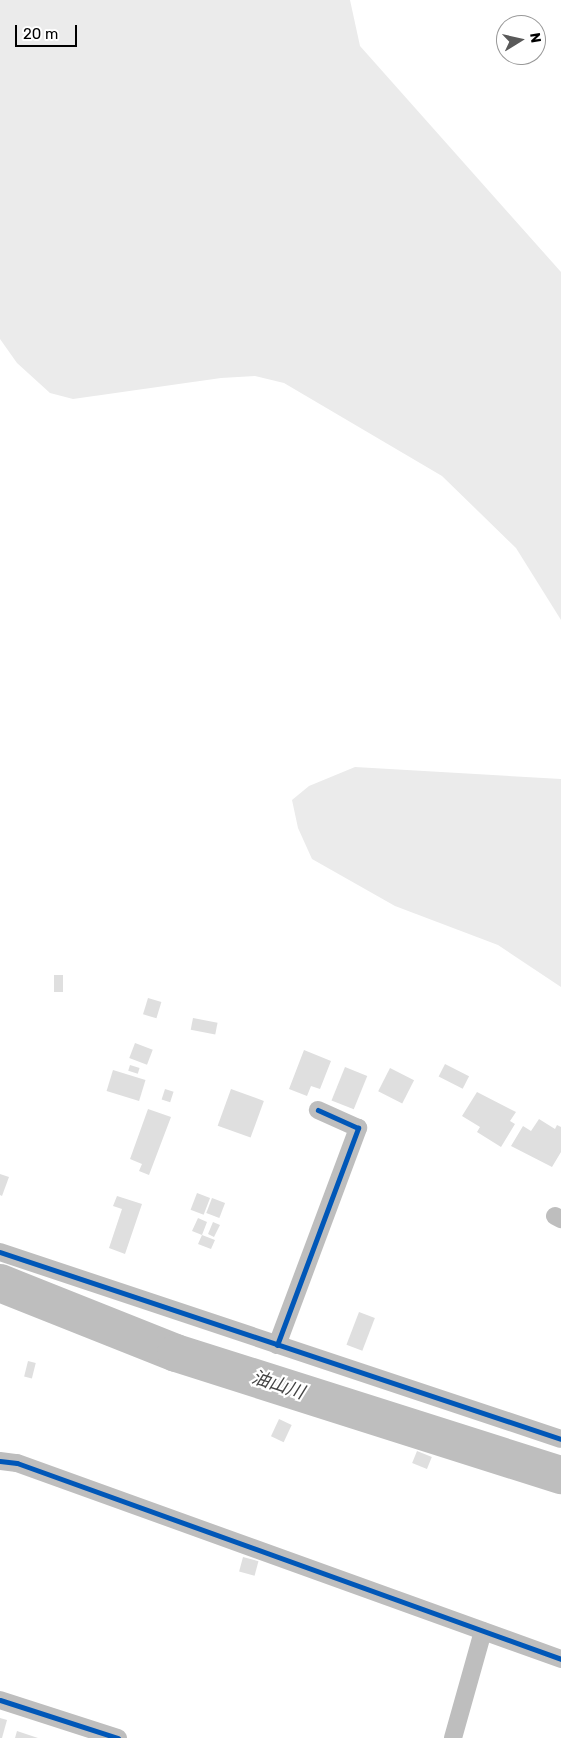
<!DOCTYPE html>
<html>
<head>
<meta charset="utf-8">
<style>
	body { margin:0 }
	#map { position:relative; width:561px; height:1738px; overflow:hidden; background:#fff; font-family:Rubik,"Noto Sans JP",sans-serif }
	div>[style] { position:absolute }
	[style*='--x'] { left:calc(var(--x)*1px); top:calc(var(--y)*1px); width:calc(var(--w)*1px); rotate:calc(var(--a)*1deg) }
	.green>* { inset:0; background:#ebebeb }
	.river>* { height:38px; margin:-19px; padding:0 19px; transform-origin:19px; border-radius:19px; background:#bebebe }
	.building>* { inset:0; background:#dfdfdf; transform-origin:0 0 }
	.minor>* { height:18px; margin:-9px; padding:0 9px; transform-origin:9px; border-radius:9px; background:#bebebe }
	.cycleway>* { height:5px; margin:-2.5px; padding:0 2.5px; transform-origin:2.5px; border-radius:2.5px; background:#0057b8 }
	span { translate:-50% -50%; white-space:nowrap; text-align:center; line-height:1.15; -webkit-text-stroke:4.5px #fff; paint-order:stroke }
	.water-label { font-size:18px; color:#434343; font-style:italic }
	.north { position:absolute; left:496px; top:15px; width:50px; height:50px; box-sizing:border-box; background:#fff; border:1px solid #999; border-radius:50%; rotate:81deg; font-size:14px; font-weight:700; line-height:20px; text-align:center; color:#000 }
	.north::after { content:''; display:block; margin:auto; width:18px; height:22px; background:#595959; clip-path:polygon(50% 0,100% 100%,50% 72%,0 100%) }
	.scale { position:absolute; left:15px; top:25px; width:62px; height:22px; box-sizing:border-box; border:2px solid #000; border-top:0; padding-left:6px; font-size:15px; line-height:18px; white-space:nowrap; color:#000; -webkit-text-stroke:4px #fff; paint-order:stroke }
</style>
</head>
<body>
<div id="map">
	<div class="green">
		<div style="clip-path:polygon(0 0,350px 0,360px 46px,561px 272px,561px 620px,516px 548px,442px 476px,284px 383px,255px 376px,221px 378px,73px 399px,50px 393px,17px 363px,0 339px)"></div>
		<div style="clip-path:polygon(355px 767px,561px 779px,561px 987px,498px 945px,395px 906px,312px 859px,298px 828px,292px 800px,309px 786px)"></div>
	</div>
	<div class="river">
		<div style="--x:0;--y:1283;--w:189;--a:21.7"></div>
		<div style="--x:176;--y:1353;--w:404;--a:17.6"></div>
	</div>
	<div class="building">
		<div style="left:54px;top:975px;width:9px;height:17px"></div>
		<div style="left:148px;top:998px;width:14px;height:17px;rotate:17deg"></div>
		<div style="left:193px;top:1018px;width:25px;height:12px;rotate:11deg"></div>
		<div style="left:135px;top:1043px;width:19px;height:16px;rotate:21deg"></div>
		<div style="clip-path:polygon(304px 1050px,331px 1061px,320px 1089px,311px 1086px,307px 1096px,289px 1089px)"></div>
		<div style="left:445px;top:1064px;width:27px;height:14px;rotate:27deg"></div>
		<div style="left:130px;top:1065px;width:10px;height:6px;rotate:17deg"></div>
		<div style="left:345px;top:1067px;width:24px;height:36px;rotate:22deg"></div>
		<div style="left:390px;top:1068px;width:27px;height:26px;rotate:27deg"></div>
		<div style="left:113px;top:1070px;width:34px;height:22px;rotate:17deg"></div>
		<div style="left:165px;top:1089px;width:9px;height:11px;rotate:18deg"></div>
		<div style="left:231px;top:1089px;width:35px;height:39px;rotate:20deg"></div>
		<div style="clip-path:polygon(477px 1092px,516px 1112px,510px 1121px,515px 1124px,501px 1147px,477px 1132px,480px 1127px,462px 1116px)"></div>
		<div style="clip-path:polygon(148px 1109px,171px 1117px,149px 1175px,139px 1171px,142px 1164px,130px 1159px)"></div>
		<div style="clip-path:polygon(539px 1119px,555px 1129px,557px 1125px,561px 1127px,561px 1152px,552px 1167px,511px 1146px,523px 1126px,531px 1131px)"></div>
		<div style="clip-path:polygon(0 1174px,9px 1177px,2px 1196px,0 1195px)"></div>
		<div style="left:197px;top:1193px;width:14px;height:18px;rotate:21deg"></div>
		<div style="clip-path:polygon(117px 1196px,142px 1204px,125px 1254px,109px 1248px,122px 1209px,113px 1206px)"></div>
		<div style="left:212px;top:1198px;width:14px;height:16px;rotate:21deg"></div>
		<div style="clip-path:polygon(198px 1218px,207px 1222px,202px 1235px,215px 1240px,211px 1249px,198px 1244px,202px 1235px,192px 1231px)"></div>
		<div style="clip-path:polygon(213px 1222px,220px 1225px,214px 1237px,208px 1234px)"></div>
		<div style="left:359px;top:1312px;width:17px;height:35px;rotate:21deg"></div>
		<div style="left:28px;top:1361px;width:8px;height:16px;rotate:14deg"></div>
		<div style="left:279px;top:1419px;width:14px;height:19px;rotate:25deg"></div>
		<div style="left:417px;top:1451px;width:16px;height:13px;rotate:22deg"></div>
		<div style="left:243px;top:1557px;width:16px;height:15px;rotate:15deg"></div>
		<div style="clip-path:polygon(0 1718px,7px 1720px,2px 1738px,0 1738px)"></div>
		<div style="clip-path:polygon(17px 1731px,38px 1738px,15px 1738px)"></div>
	</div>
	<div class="minor">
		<div style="--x:555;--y:1216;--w:7;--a:27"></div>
		<div style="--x:0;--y:1252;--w:591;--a:18.43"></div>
		<div style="--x:277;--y:1345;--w:232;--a:-69.5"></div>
		<div style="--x:358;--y:1128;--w:44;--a:-155.8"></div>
		<div style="--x:0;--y:1461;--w:17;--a:7"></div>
		<div style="--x:17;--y:1463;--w:578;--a:19.81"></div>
		<div style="--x:0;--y:1700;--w:124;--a:17.9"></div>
		<div style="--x:453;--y:1738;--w:111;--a:-74.3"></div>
	</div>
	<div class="cycleway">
		<div style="--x:0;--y:1252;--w:591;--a:18.43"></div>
		<div style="--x:277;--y:1345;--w:232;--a:-69.5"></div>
		<div style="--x:358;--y:1128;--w:44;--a:-155.8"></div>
		<div style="--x:0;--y:1461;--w:17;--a:7"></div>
		<div style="--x:17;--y:1463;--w:578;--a:19.81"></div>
		<div style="--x:0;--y:1700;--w:124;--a:17.9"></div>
	</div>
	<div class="water-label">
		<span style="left:278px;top:1385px;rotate:18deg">油山川</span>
	</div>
	<div class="north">N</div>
	<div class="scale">20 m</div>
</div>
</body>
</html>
